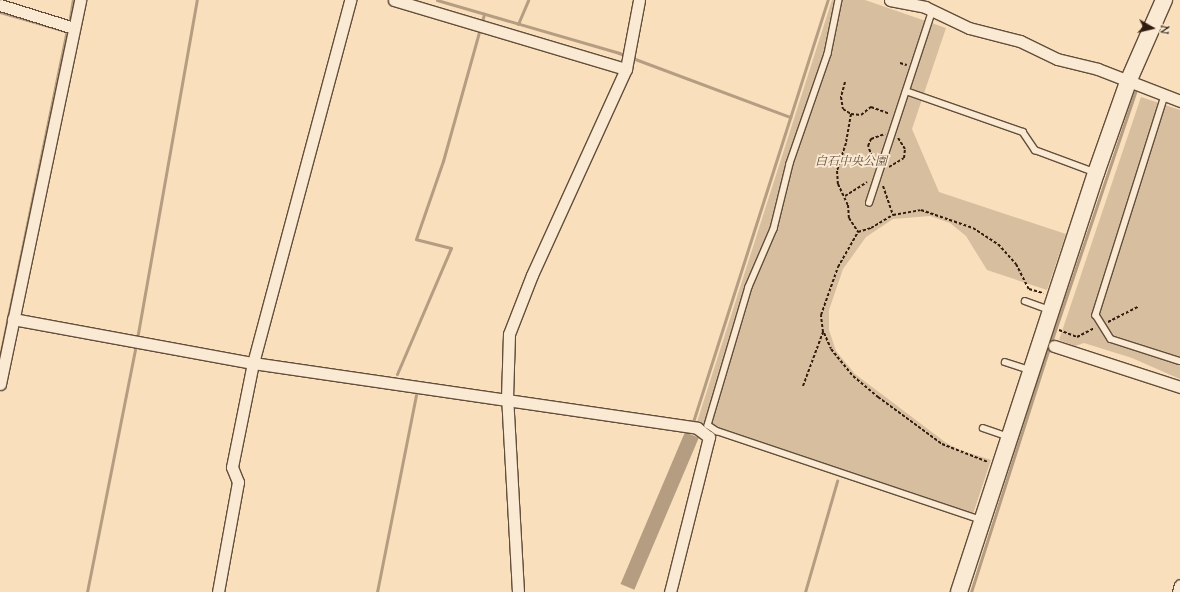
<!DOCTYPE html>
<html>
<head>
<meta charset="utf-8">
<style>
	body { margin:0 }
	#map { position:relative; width:1180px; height:592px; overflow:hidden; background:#f9dfbc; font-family:"Sorts Mill Goudy","Noto Serif JP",serif }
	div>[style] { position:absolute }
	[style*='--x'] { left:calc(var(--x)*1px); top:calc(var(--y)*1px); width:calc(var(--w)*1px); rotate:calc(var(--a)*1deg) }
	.green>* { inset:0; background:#d7be9f }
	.water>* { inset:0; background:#b59d82; transform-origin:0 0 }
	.stream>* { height:3px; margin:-1.5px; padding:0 1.5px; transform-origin:1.5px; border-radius:1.5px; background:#b59d82 }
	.path>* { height:2px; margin-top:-1px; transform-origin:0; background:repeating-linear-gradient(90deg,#301d10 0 3px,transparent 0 5px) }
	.roads { filter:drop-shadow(1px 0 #624e3b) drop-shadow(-1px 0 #624e3b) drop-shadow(0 1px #624e3b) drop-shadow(0 -1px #624e3b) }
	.lane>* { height:5.5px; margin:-2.75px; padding:0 2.75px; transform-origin:2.75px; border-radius:2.75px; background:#fbead3 }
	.street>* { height:11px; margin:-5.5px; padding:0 5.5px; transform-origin:5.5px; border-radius:5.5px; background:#fbead3 }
	.secondary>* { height:16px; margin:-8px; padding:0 8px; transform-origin:8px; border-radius:8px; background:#fbead3 }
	span { translate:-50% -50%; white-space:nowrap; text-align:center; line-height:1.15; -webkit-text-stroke:3.5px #fbead3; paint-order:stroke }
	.park-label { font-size:12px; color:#624d3b; font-style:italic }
	.north { position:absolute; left:1132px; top:8px; width:40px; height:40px; -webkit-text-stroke:3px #fbead3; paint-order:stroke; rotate:98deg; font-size:11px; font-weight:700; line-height:16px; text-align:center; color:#301d10 }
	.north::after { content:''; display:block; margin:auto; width:14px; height:18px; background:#301d10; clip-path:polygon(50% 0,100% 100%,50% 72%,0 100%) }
</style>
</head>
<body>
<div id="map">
	<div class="green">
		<div style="clip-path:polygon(832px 0,865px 0,946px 28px,912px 129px,939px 192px,1066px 234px,1047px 290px,987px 270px,966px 236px,950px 223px,930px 216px,893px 219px,866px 237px,843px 269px,829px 310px,829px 330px,836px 351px,855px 374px,945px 442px,957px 449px,991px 460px,971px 520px,714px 433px,697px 422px)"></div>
		<div style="clip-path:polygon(1141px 97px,1180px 110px,1180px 379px,1132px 358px,1084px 343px,1075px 346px,1059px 340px)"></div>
	</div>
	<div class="water">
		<div style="left:685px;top:432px;width:15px;height:165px;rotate:23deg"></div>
	</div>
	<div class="stream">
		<div style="--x:437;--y:0;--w:190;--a:16.2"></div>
		<div style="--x:619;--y:53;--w:183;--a:20.5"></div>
		<div style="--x:0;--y:12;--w:68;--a:16.3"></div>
		<div style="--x:69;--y:24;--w:24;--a:-81"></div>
		<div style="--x:518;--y:24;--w:26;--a:-67"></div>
		<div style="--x:137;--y:339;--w:344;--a:-80"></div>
		<div style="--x:0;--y:356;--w:334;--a:-78.4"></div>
		<div style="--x:397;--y:374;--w:137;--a:-66.8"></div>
		<div style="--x:451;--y:248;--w:36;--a:-166"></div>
		<div style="--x:416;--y:239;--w:83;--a:-70.9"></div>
		<div style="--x:443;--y:161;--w:153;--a:-74.4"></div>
		<div style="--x:692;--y:425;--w:446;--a:-72.3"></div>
		<div style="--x:87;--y:592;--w:253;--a:-78.8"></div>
		<div style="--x:377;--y:592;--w:201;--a:-78.8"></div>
		<div style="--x:805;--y:592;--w:116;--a:-73.9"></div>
		<div style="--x:971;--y:592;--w:240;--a:-72.3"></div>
		<div style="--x:1044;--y:363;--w:291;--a:-71.4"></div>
	</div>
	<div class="path">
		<div style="--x:900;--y:63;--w:7;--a:16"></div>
		<div style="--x:845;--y:82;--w:16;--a:105"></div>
		<div style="--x:841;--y:97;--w:12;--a:81"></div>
		<div style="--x:843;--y:109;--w:9;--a:32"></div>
		<div style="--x:851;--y:114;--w:29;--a:100"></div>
		<div style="--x:846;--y:143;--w:29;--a:108"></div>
		<div style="--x:837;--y:171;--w:13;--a:86"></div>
		<div style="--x:838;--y:184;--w:23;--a:65"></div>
		<div style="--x:848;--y:205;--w:13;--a:86"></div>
		<div style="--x:849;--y:218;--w:17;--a:57"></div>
		<div style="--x:851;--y:114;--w:10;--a:6"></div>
		<div style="--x:861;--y:115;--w:13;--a:-39"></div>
		<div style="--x:871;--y:107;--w:20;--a:20"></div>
		<div style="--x:874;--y:161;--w:16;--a:-112"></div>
		<div style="--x:868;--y:146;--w:8;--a:-67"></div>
		<div style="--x:871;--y:139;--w:15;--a:-20"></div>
		<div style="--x:889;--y:167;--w:17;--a:-31"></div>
		<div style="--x:904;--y:158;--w:9;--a:-84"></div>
		<div style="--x:905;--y:149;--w:13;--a:-122"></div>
		<div style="--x:883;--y:186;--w:31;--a:71"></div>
		<div style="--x:845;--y:196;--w:26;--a:-32"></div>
		<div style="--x:1108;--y:322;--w:34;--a:-27"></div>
		<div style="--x:1059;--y:330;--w:19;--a:21"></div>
		<div style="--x:1077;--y:337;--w:20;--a:-27"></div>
		<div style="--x:824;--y:333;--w:17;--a:66"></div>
		<div style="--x:831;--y:349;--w:35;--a:51"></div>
		<div style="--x:853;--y:376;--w:33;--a:40"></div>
		<div style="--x:878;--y:397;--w:79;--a:36.3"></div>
		<div style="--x:942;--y:444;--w:49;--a:21.4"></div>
		<div style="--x:803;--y:386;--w:58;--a:-69.7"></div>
		<div style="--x:823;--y:332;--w:17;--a:-97"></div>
		<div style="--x:821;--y:315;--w:51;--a:-70.5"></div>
		<div style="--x:838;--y:267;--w:40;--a:-60.3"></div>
		<div style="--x:858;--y:232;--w:14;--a:-17"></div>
		<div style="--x:871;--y:228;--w:26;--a:-31"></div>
		<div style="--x:893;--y:215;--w:28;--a:-10"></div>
		<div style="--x:921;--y:210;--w:55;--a:19.1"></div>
		<div style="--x:973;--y:228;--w:30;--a:33"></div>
		<div style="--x:998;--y:244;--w:27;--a:48"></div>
		<div style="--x:1016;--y:264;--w:28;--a:63"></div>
		<div style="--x:1029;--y:289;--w:15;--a:16"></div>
	</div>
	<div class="roads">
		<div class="lane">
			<div style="--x:839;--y:0;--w:55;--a:101.5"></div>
			<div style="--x:828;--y:54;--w:116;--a:109.1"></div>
			<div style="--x:790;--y:164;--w:67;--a:103.8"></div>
			<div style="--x:774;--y:229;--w:63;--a:113.3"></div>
			<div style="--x:749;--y:287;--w:144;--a:106.5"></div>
			<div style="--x:708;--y:425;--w:11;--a:34"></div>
			<div style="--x:717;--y:431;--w:279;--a:18.6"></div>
			<div style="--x:906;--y:91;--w:124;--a:19.3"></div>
			<div style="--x:1023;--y:132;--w:22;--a:56"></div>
			<div style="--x:1035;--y:150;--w:63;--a:20.4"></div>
			<div style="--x:1165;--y:96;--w:230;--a:107.5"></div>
			<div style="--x:1096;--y:315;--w:28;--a:58"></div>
			<div style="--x:1111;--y:339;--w:72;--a:17.7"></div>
			<div style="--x:869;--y:203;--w:202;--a:-71.8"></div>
			<div style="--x:1025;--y:301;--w:27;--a:20"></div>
			<div style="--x:1005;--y:362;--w:25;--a:18"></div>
			<div style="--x:983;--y:428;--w:28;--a:19"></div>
		</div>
		<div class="street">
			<div style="--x:394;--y:0;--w:242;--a:16.6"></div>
			<div style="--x:890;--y:0;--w:36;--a:11"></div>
			<div style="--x:925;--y:7;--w:49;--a:25.5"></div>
			<div style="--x:969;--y:28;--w:53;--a:14.3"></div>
			<div style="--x:1020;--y:41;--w:41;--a:25.9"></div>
			<div style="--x:1057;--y:59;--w:42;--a:13.7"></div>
			<div style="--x:1098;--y:69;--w:88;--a:21.3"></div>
			<div style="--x:0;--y:5;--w:77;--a:17.3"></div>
			<div style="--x:13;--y:319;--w:244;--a:10.4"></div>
			<div style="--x:253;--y:363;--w:449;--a:8.3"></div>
			<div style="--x:697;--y:428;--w:15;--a:37"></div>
			<div style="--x:709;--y:437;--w:160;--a:104.1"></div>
			<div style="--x:1054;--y:346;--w:133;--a:18"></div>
			<div style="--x:0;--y:384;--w:392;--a:-78.2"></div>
			<div style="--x:218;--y:592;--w:112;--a:-79.7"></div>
			<div style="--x:238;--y:482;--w:16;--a:-112"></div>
			<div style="--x:232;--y:467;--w:106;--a:-78.6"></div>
			<div style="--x:253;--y:363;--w:376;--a:-75"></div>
			<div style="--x:518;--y:592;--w:194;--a:-93.2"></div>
			<div style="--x:507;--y:398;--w:64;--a:-88.2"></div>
			<div style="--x:509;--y:334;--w:63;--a:-68.7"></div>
			<div style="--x:532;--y:275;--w:226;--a:-65.5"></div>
			<div style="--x:626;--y:69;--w:70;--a:-79.3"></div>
			<div style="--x:1178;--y:592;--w:7;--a:-74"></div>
		</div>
		<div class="secondary">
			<div style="--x:959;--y:592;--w:441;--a:-71.9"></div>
			<div style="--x:1096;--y:173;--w:96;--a:-70.6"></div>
			<div style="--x:1128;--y:82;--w:90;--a:-66.3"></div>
		</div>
	</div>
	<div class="park-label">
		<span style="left:851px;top:163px">白石中央公園</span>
	</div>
	<div class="north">N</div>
</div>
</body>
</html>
